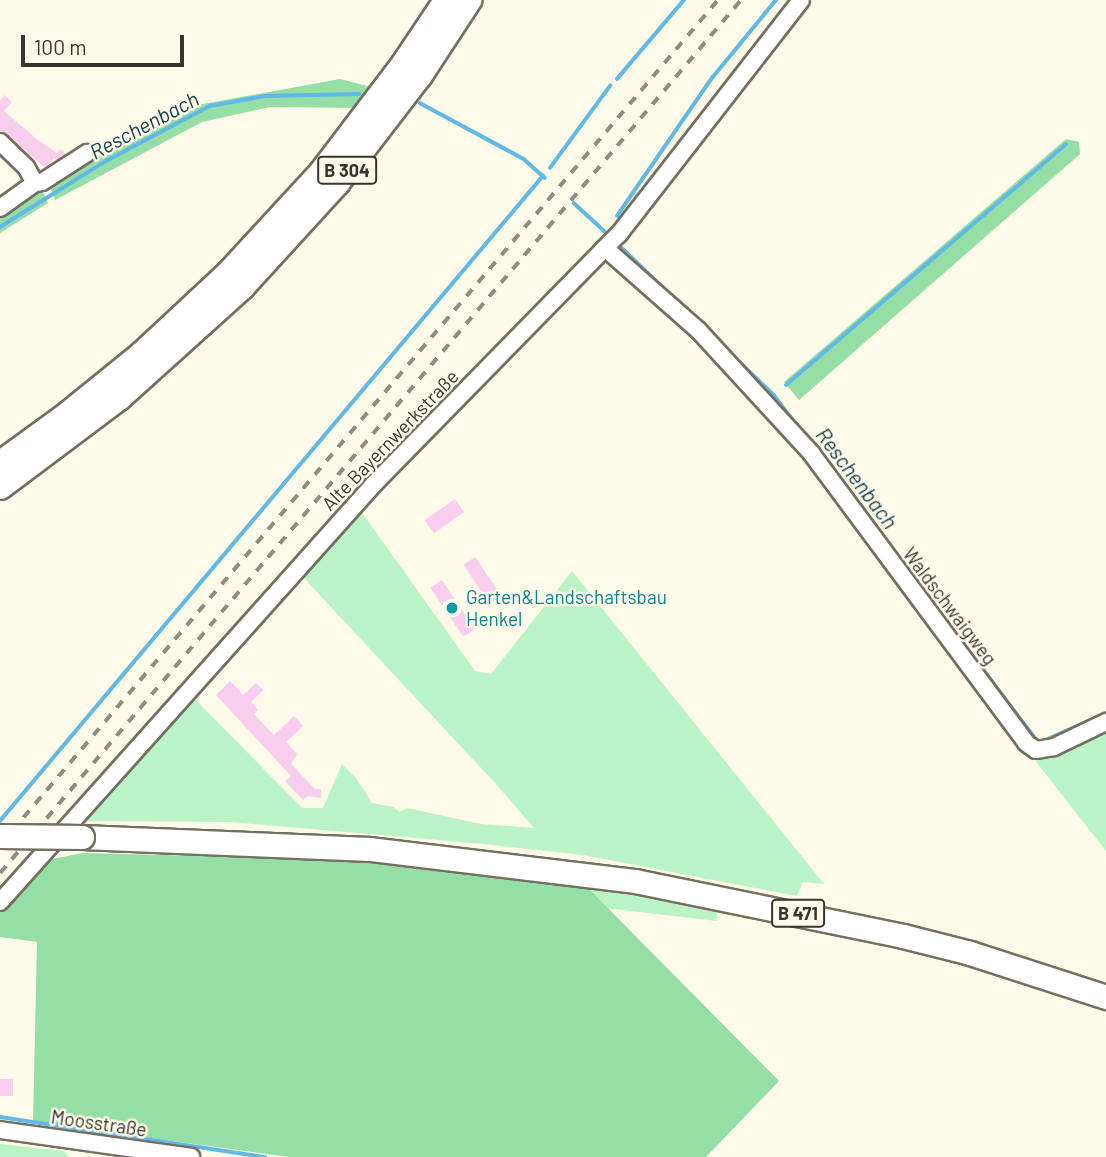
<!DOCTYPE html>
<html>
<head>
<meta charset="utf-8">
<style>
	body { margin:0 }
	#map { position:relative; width:1106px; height:1157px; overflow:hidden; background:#fdfae9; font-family:Barlow,sans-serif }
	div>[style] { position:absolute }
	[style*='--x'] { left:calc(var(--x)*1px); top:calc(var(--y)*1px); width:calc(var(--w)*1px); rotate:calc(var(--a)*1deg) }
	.green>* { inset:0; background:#baf4c6 }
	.forest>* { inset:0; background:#95dea5 }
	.stream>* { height:3.5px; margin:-1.75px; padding:0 1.75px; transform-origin:1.75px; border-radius:1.75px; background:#5fb8e5 }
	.building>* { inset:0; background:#f8cdee; transform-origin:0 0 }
	.roads { filter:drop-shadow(2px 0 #736f61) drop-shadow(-2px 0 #736f61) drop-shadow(0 2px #736f61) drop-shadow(0 -2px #736f61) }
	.minor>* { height:16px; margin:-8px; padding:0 8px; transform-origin:8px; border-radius:8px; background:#fff }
	.highway>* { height:23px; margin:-11.5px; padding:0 11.5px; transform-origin:11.5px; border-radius:11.5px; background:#fff }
	.rail>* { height:3.5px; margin-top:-1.75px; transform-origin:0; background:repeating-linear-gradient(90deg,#8e8c81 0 9px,transparent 0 18px) }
	.bridges { filter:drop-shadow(2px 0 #736f61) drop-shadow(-2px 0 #736f61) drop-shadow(0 2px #736f61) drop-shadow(0 -2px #736f61) }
	.highway-bridge>* { height:23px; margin:-11.5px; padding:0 11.5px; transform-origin:11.5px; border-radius:11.5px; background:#fff }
	.dots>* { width:19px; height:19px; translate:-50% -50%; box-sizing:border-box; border:4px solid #fdfae9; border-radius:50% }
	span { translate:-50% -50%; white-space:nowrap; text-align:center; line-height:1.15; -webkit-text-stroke:5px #fdfae9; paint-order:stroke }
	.shield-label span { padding:2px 5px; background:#fdfae9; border:2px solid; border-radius:5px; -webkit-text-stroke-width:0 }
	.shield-label { font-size:18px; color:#36352f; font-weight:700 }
	.street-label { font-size:19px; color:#36352f }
	.culture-label { font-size:19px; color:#0d838f }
	.left { translate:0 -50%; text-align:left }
	.water-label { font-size:21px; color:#194053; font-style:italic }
	.scale { position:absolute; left:21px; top:35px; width:163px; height:32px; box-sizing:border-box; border:4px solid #36352f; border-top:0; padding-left:9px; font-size:21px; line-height:24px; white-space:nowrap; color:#36352f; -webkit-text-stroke:5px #fdfae9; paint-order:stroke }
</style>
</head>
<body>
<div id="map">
	<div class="green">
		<div style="clip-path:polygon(360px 510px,475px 671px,491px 674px,572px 571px,824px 884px,803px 882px,797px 896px,583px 855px,484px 844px,231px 822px,81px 821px,193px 697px,302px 808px,323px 808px,342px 764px,356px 778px,372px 803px,393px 807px,400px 812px,407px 808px,481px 824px,534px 828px,495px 783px,301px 575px)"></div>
		<div style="clip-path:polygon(1106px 727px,1106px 851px,1030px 754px,1040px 760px,1045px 754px)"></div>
		<div style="clip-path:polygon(583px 883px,716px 905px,717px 921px,605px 908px)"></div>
		<div style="clip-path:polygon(0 1144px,64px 1151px,69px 1157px,0 1157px)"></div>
	</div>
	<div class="forest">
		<div style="clip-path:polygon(340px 79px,375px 88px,361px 108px,270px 107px,202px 122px,55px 200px,48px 181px,99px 151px,192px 106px)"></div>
		<div style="clip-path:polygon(1066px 139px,1079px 142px,1080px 154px,799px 400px,784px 382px)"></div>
		<div style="clip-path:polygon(40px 185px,48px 203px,0 233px,0 218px)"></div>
		<div style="clip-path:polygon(83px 853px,369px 860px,583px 883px,779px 1081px,706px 1157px,289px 1157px,33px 1122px,37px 942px,0 937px,0 912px,52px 859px)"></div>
	</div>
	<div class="stream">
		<div style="--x:617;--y:79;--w:104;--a:-49.7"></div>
		<div style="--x:420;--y:103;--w:118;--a:28.3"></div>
		<div style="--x:524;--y:159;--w:28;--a:42"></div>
		<div style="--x:550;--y:168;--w:102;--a:-53.8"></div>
		<div style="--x:574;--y:203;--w:50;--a:42.6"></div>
		<div style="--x:617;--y:216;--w:168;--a:-55.5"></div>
		<div style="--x:712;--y:78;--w:101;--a:-50.6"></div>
		<div style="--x:0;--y:227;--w:125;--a:-31.9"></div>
		<div style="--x:106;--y:161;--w:118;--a:-27.9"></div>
		<div style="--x:210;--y:106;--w:56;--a:-10.3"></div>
		<div style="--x:265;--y:96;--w:94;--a:-1.2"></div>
		<div style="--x:617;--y:243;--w:86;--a:44.1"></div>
		<div style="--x:722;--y:345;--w:72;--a:43.9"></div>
		<div style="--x:774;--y:395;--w:46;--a:52.9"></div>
		<div style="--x:786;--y:385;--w:369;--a:-40.7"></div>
		<div style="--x:913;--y:577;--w:208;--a:52.8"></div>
		<div style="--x:1039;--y:743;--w:73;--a:-24.1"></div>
		<div style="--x:0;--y:821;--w:843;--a:-49.91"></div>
		<div style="--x:0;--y:1117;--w:268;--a:8.6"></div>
	</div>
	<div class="building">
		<div style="clip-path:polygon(4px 95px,12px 102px,4px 111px,39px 141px,57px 153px,60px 149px,66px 154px,57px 160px,54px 158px,45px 168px,7px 134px,0 132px,0 101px)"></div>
		<div style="left:455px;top:499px;width:16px;height:37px;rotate:55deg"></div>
		<div style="left:475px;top:557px;width:47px;height:14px;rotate:56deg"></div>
		<div style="left:442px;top:580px;width:59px;height:14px;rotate:56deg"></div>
		<div style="clip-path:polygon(230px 681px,243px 695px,256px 683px,263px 690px,251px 702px,258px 710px,254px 714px,274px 735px,294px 716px,303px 726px,286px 742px,297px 754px,291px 764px,315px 789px,321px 789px,321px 798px,308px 796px,303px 800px,285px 781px,291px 776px,216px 695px)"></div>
		<div style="left:0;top:1079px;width:13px;height:17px"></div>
	</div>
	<div class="roads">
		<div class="minor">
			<div style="--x:0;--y:142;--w:36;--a:44"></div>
			<div style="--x:26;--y:167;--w:18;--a:61"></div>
			<div style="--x:0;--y:208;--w:43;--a:-35.5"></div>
			<div style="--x:35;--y:183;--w:7;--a:-8"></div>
			<div style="--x:42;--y:182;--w:54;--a:-32.8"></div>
			<div style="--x:605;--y:248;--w:125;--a:41.4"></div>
			<div style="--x:699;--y:331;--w:166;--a:47.4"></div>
			<div style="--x:811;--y:453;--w:361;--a:53.4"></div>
			<div style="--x:1026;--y:743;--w:12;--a:35"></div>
			<div style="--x:1036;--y:750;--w:18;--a:-9"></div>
			<div style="--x:1054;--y:747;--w:58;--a:-25.7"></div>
			<div style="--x:0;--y:902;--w:561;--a:-48.18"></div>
			<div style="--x:374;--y:484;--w:350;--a:-45.6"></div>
			<div style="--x:619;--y:234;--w:296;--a:-52.1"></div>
			<div style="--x:0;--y:1130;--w:193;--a:8"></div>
		</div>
		<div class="highway">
			<div style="--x:0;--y:462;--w:82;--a:-36"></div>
			<div style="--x:66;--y:414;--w:97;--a:-39.1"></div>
			<div style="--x:141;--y:353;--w:117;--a:-42.9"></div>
			<div style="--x:227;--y:273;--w:139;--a:-47.3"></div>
			<div style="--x:321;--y:171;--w:136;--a:-52.8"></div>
			<div style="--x:403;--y:63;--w:76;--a:-56.3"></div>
			<div style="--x:0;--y:487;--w:150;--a:-36.9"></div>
			<div style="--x:120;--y:397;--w:164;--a:-42"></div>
			<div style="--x:242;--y:287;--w:141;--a:-47.6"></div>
			<div style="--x:337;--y:183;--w:136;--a:-52.5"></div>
			<div style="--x:420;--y:75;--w:90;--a:-56.8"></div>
			<div style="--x:82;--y:837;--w:288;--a:2.4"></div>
			<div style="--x:370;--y:849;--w:267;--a:6.9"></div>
			<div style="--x:635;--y:881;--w:274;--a:11.6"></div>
			<div style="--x:903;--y:936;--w:69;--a:14.2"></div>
			<div style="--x:970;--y:953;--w:143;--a:17.9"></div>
		</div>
	</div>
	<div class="rail">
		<div style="--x:0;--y:845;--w:1109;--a:-49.65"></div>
		<div style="--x:0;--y:873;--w:1145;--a:-49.68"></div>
	</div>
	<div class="bridges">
		<div class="highway-bridge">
			<div style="--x:0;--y:836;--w:82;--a:0.7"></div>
		</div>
	</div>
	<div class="dots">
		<div style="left:452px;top:608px;background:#0f9aa8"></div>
	</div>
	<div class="shield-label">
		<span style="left:347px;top:170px">B 304</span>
		<span style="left:798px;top:913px">B 471</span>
	</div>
	<div class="street-label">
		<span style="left:390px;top:440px;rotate:-46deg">Alte Bayernwerkstraße</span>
		<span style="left:950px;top:606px;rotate:53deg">Waldschwaigweg</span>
		<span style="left:99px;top:1123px;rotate:8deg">Moosstraße</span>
	</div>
	<div class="culture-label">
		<span class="left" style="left:466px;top:608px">Garten&amp;Landschaftsbau<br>Henkel</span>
	</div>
	<div class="water-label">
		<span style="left:144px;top:125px;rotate:-28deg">Reschenbach</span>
		<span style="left:857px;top:478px;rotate:53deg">Reschenbach</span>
	</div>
	<div class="scale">100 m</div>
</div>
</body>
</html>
